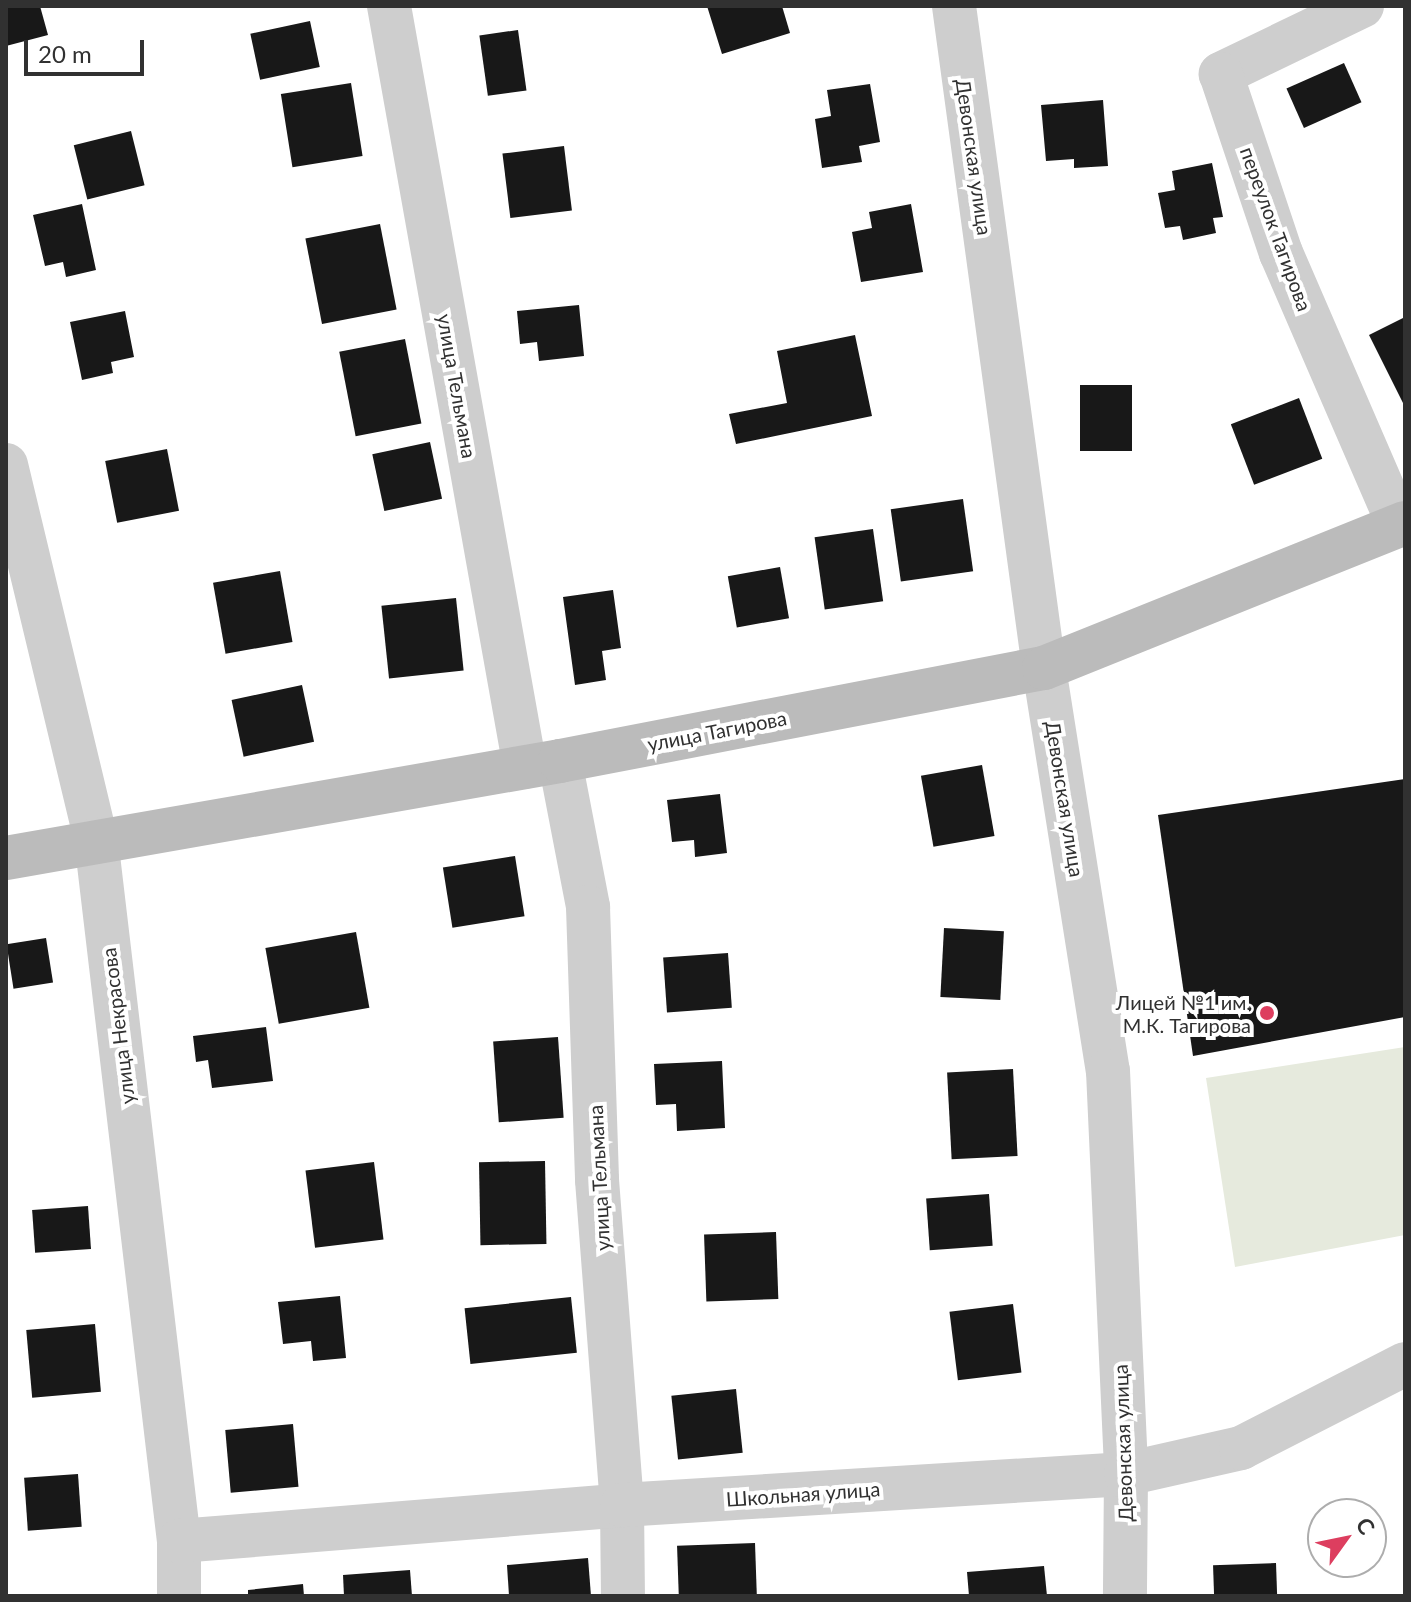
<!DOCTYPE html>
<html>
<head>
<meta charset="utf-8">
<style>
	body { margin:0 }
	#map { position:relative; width:1411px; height:1602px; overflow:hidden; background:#fff; font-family:Lato,sans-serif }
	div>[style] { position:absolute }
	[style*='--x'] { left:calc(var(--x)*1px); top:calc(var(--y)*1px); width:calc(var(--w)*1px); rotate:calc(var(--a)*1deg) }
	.green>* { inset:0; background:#e6eadd }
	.building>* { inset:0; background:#181818; transform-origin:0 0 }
	.street>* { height:44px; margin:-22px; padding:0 22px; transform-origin:22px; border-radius:22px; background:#cecece }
	.secondary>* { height:44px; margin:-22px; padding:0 22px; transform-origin:22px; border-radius:22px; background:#bbb }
	.dots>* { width:22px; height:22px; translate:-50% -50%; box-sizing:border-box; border:4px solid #fff; border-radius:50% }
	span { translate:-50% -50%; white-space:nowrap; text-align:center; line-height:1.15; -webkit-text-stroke:8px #fff; paint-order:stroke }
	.street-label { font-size:20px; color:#313131 }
	.poi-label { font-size:20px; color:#313131 }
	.right { translate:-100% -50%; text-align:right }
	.frame { position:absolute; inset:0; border:8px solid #313131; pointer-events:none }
	.north { position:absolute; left:1307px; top:1498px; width:80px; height:80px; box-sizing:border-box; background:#fff; border:2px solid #adadad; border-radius:50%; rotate:57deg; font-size:22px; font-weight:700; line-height:32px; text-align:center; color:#313131 }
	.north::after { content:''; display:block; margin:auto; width:28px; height:36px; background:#dd3e5f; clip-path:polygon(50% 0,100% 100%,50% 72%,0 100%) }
	.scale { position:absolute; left:24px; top:40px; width:120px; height:36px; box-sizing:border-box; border:4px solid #313131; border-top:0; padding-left:10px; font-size:24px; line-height:28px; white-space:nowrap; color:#313131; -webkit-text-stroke:6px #fff; paint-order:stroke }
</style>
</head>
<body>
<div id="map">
	<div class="green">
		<div style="clip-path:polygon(1405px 1047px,1405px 1235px,1235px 1267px,1206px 1078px)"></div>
	</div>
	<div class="building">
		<div style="clip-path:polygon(6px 6px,40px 6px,48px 35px,6px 46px)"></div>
		<div style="clip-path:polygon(707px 6px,782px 6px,790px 33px,722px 54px)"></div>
		<div style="left:310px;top:21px;width:47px;height:61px;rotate:78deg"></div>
		<div style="left:518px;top:30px;width:61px;height:39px;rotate:82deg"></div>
		<div style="left:1344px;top:63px;width:43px;height:63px;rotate:66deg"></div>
		<div style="left:351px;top:83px;width:74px;height:71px;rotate:81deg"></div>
		<div style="clip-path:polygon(870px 84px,880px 142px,859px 146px,862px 162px,822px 168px,815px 119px,831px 116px,827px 90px)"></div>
		<div style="clip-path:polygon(1103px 100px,1108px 166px,1074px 168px,1074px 159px,1046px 161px,1041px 105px)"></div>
		<div style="left:131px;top:131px;width:56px;height:59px;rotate:76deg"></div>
		<div style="left:564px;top:146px;width:65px;height:62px;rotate:83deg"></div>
		<div style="clip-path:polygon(1212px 163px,1223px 217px,1213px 218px,1216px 233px,1183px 240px,1180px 226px,1165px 228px,1158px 193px,1175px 190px,1172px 171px)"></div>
		<div style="clip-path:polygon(82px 204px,96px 270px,66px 277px,63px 262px,45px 266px,33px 215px)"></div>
		<div style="clip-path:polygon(911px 204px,923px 272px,861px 282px,852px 232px,872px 228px,869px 212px)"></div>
		<div style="left:380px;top:224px;width:87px;height:76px;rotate:79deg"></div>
		<div style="clip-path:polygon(579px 305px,584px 356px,539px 361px,537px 342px,520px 344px,517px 311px)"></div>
		<div style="clip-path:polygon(125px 311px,134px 357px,111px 362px,113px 373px,82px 380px,70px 322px)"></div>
		<div style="clip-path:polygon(1405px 317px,1405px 407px,1369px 335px)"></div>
		<div style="clip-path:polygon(855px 335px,872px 416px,736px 444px,729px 414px,787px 403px,777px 351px)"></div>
		<div style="left:405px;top:339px;width:86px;height:67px;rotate:79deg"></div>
		<div style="left:1080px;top:385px;width:52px;height:66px"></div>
		<div style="left:1299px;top:398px;width:65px;height:73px;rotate:69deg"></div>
		<div style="left:430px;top:442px;width:58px;height:59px;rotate:78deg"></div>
		<div style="left:167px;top:449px;width:63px;height:63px;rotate:79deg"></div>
		<div style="left:963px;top:499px;width:73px;height:73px;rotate:82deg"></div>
		<div style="left:873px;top:529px;width:73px;height:59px;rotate:82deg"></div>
		<div style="left:780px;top:567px;width:52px;height:53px;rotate:80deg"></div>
		<div style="left:280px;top:571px;width:72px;height:68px;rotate:80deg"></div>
		<div style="clip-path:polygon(613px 590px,621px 648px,602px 651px,606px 680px,575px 685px,563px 597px)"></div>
		<div style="left:456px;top:598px;width:73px;height:75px;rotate:84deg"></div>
		<div style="left:302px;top:685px;width:58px;height:72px;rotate:78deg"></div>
		<div style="left:982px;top:765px;width:72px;height:62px;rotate:80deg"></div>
		<div style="clip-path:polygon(1405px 779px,1405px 1017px,1193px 1056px,1158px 815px)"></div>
		<div style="clip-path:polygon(720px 794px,727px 853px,695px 857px,694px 840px,672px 842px,667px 800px)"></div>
		<div style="left:515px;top:856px;width:61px;height:73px;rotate:81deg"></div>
		<div style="left:944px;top:928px;width:60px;height:69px;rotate:3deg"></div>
		<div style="left:356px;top:932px;width:77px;height:92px;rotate:80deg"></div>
		<div style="left:46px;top:938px;width:45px;height:40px;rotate:81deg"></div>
		<div style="left:728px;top:953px;width:55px;height:65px;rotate:86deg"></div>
		<div style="clip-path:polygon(266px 1027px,273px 1081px,212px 1088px,208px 1060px,196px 1062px,193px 1036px)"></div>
		<div style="left:558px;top:1037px;width:81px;height:65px;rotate:86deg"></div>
		<div style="clip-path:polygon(722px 1061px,725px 1128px,677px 1131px,676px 1104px,656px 1105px,654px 1064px)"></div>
		<div style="left:1013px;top:1069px;width:87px;height:66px;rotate:87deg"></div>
		<div style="left:545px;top:1161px;width:83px;height:66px;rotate:89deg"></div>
		<div style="left:374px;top:1162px;width:78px;height:69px;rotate:83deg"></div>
		<div style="left:989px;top:1194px;width:52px;height:63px;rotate:86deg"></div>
		<div style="left:88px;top:1206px;width:43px;height:56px;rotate:86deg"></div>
		<div style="left:776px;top:1232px;width:67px;height:72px;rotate:88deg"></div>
		<div style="clip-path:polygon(340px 1296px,346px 1358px,313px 1361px,311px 1341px,283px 1344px,278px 1302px)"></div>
		<div style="left:571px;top:1297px;width:56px;height:107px;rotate:84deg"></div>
		<div style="left:1013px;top:1304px;width:69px;height:64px;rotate:83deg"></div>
		<div style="left:95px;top:1324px;width:68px;height:69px;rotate:85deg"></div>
		<div style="left:736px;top:1389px;width:64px;height:65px;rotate:84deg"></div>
		<div style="left:293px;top:1424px;width:63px;height:68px;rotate:85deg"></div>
		<div style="left:78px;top:1474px;width:53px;height:54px;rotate:86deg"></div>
		<div style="left:755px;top:1543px;width:53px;height:78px;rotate:88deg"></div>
		<div style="clip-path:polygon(588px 1558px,591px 1596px,509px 1596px,507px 1565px)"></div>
		<div style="left:1276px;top:1563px;width:33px;height:63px;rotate:88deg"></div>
		<div style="clip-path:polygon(1044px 1566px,1047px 1596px,969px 1596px,967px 1572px)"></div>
		<div style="clip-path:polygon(410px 1570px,412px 1596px,344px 1596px,343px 1575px)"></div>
		<div style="clip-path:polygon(303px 1584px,304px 1596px,248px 1596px,248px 1590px)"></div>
	</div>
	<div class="street">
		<div style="--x:389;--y:6;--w:773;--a:79.87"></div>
		<div style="--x:954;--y:6;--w:668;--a:82.26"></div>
		<div style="--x:1044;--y:668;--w:408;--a:81"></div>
		<div style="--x:1108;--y:1071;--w:403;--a:87.4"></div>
		<div style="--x:1126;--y:1474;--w:122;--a:90.5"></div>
		<div style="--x:1362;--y:6;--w:157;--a:154.3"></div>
		<div style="--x:1221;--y:74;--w:189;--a:71.5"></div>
		<div style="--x:1281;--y:253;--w:297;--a:66.6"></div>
		<div style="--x:6;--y:465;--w:385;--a:76.5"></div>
		<div style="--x:96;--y:839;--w:707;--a:83.26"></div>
		<div style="--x:179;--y:1541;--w:55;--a:90"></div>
		<div style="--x:560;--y:761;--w:149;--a:79.1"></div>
		<div style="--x:588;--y:907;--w:273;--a:88.1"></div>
		<div style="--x:597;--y:1180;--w:326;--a:85.6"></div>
		<div style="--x:622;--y:1505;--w:91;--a:89.4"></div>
		<div style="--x:179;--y:1541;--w:444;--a:-4.6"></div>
		<div style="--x:622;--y:1505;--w:505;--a:-3.52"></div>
		<div style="--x:1126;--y:1474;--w:118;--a:-12.7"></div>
		<div style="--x:1241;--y:1448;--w:184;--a:-27.1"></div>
	</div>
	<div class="secondary">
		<div style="--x:6;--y:858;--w:562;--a:-9.93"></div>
		<div style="--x:560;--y:761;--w:493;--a:-10.9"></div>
		<div style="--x:1044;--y:668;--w:389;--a:-21.9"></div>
	</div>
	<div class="dots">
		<div style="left:1267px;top:1013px;background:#dd3e5f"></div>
	</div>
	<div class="street-label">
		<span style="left:974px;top:157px;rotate:82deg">Девонская улица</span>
		<span style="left:1276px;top:229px;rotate:70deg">переулок Тагирова</span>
		<span style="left:457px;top:386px;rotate:80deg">улица Тельмана</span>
		<span style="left:717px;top:731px;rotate:-11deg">улица Тагирова</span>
		<span style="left:1065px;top:799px;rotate:81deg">Девонская улица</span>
		<span style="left:118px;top:1026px;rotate:-97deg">улица Некрасова</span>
		<span style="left:599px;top:1178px;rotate:-93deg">улица Тельмана</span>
		<span style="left:1123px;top:1443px;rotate:-92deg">Девонская улица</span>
		<span style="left:803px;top:1494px;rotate:-4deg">Школьная улица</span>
	</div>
	<div class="poi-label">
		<span class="right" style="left:1251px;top:1014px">Лицей №1 им.<br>М.К. Тагирова</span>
	</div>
	<div class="frame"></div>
	<div class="north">С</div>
	<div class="scale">20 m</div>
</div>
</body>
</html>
